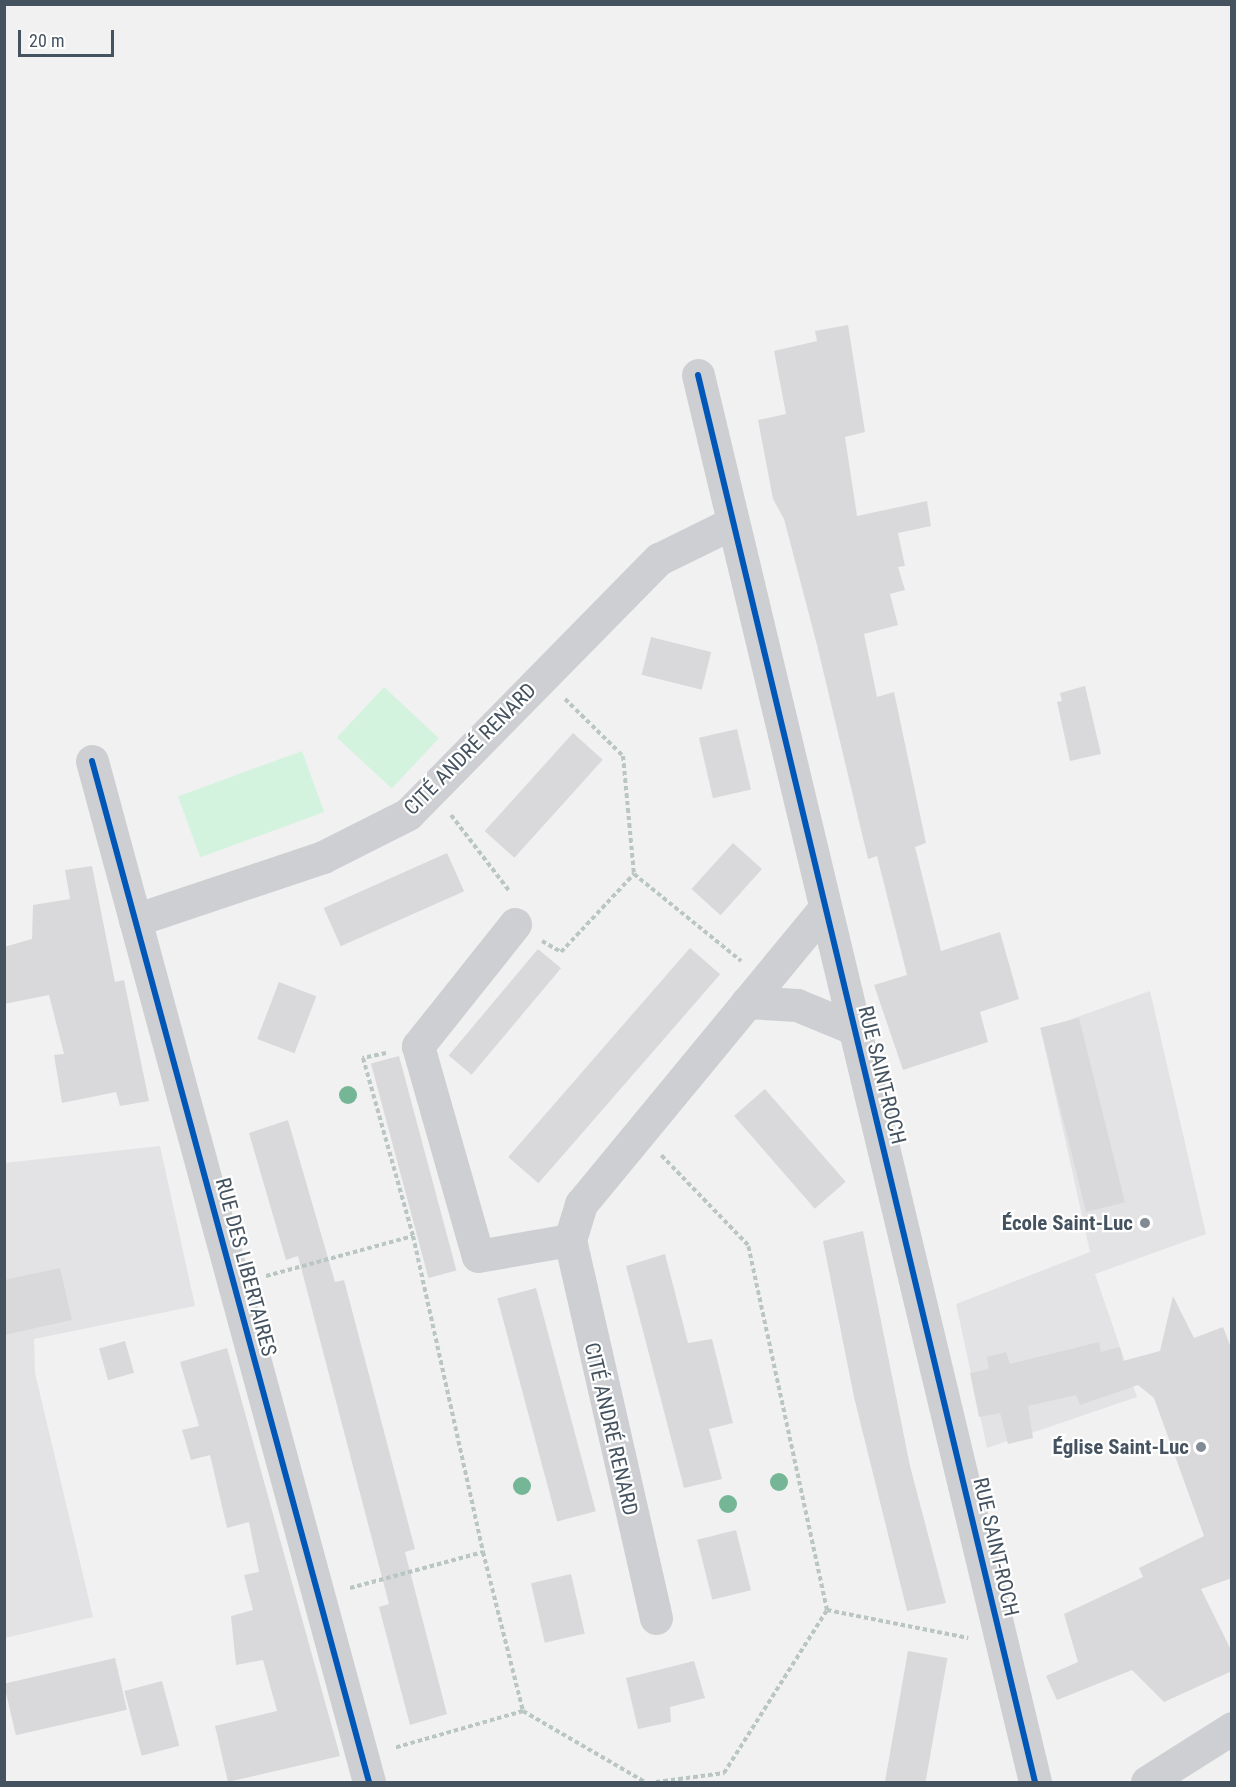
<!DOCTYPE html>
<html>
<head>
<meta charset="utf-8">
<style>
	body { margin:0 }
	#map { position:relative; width:1236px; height:1787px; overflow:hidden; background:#f2f1f1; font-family:"Roboto Condensed",sans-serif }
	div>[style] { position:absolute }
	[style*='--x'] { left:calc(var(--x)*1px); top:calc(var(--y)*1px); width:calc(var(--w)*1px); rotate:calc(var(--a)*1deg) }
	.education>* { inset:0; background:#e3e2e4 }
	.green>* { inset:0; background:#d3f3df; transform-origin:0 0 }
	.building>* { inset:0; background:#d9d9db; transform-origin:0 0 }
	.path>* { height:4px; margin-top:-2px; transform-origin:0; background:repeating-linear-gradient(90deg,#b9c6c2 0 4.5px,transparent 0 7.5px) }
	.minor>* { height:33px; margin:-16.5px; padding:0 16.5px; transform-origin:16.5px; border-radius:16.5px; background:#cdcfd2 }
	.cycleway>* { height:6px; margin:-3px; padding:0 3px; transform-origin:3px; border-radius:3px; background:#0057b8 }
	.trees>* { width:18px; height:18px; margin:-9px; border-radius:50%; background:#74b695 }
	.dots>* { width:16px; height:16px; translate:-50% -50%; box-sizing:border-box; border:3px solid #fff; border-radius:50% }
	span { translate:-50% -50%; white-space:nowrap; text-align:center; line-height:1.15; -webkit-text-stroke:4.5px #fff; paint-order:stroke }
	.street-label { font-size:21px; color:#455360 }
	.poi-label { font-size:21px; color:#455360; font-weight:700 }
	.right { translate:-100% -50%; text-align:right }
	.frame { position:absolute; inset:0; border:6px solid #455360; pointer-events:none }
	.scale { position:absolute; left:18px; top:30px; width:96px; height:27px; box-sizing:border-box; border:3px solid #455360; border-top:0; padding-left:8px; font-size:18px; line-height:21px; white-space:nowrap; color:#455360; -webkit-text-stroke:4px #fff; paint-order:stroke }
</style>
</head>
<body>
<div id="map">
	<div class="education">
		<div style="clip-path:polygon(1150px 991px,1206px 1234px,1095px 1274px,1137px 1397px,987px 1448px,956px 1304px,1090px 1252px,1041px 1030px)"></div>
		<div style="clip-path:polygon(160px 1146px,195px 1306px,34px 1339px,35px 1373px,93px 1617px,5px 1638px,4px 1163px)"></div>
	</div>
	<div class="green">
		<div style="left:384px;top:687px;width:75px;height:69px;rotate:43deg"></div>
		<div style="left:302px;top:751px;width:65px;height:132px;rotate:70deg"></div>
	</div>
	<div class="building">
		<div style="clip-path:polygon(848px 325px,865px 432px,845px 437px,857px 516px,927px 501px,931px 526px,898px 533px,905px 566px,898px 567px,905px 590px,890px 594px,898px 625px,864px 634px,877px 697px,894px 692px,926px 843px,915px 847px,941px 951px,1000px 932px,1019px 999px,980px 1012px,988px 1042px,903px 1070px,874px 985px,907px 975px,877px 856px,868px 859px,817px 645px,784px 519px,773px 499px,758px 420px,786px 414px,774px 351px,817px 341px,815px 331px)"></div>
		<div style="left:651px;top:637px;width:62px;height:39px;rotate:14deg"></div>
		<div style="clip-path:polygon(1085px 686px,1101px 754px,1070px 761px,1057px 702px,1062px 701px,1060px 693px)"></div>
		<div style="left:737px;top:729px;width:62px;height:39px;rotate:77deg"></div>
		<div style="left:573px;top:733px;width:40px;height:132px;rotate:42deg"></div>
		<div style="left:733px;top:843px;width:39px;height:62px;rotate:42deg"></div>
		<div style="left:447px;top:853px;width:42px;height:135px;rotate:66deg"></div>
		<div style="clip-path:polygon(92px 866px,115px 982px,124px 980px,149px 1101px,120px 1106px,116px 1092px,62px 1103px,54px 1055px,64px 1054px,49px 995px,4px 1004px,4px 947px,32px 939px,33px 905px,70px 899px,65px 870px)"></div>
		<div style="left:690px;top:948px;width:40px;height:277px;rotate:41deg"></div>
		<div style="left:538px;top:949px;width:30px;height:139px;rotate:40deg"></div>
		<div style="left:279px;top:982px;width:40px;height:61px;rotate:21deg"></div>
		<div style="left:1079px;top:1018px;width:190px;height:40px;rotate:76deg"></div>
		<div style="left:399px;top:1056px;width:222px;height:29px;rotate:75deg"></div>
		<div style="left:765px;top:1089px;width:123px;height:41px;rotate:49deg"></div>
		<div style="clip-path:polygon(288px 1120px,335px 1282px,344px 1280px,415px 1549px,405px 1552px,447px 1714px,410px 1725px,379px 1607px,389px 1604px,298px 1256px,286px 1260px,249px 1133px)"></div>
		<div style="clip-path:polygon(863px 1231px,910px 1466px,946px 1603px,907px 1611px,854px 1397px,823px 1241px)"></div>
		<div style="clip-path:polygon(665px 1254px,688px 1343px,712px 1339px,733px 1423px,709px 1429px,722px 1479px,684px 1488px,626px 1266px)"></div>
		<div style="clip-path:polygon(60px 1268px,72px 1320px,4px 1335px,4px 1280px)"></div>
		<div style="left:536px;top:1288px;width:231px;height:40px;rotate:75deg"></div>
		<div style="clip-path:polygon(1173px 1296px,1194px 1338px,1223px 1327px,1232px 1350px,1232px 1578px,1201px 1589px,1232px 1652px,1232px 1671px,1164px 1702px,1132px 1670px,1057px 1700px,1046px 1676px,1078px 1662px,1064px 1614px,1143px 1577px,1139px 1568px,1204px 1536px,1154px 1398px,1138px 1385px,1080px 1405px,1076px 1395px,1028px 1406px,1033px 1438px,1008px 1444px,1000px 1413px,979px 1417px,970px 1373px,989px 1369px,987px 1357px,1006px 1352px,1010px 1364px,1099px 1342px,1101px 1352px,1120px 1347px,1123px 1361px,1160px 1351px)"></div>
		<div style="left:125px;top:1341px;width:33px;height:27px;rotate:74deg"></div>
		<div style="clip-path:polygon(227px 1348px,340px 1756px,228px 1782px,215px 1726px,277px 1711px,263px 1660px,236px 1665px,231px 1616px,253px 1610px,244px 1575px,259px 1572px,249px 1522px,227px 1528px,210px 1455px,191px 1460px,182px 1430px,199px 1426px,180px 1362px)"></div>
		<div style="left:736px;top:1530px;width:62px;height:40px;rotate:76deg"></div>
		<div style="left:571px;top:1574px;width:61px;height:41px;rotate:77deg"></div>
		<div style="left:908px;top:1651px;width:40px;height:134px;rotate:10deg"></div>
		<div style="left:115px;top:1658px;width:53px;height:114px;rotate:77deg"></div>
		<div style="clip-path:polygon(694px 1661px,705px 1698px,670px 1707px,671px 1722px,638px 1729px,626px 1678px)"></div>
		<div style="left:162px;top:1681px;width:67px;height:39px;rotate:75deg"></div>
	</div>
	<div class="path">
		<div style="--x:565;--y:699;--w:81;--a:44.5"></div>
		<div style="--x:623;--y:756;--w:119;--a:84.7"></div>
		<div style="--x:451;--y:815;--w:97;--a:52.5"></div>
		<div style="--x:542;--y:941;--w:22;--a:30"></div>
		<div style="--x:561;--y:952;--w:107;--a:-46.9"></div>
		<div style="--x:634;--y:874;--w:138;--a:39.1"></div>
		<div style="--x:386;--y:1053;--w:24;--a:168"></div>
		<div style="--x:363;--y:1058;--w:185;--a:74.3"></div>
		<div style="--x:413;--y:1236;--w:324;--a:77.5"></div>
		<div style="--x:266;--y:1276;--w:152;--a:-15.2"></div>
		<div style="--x:350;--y:1588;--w:138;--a:-15.1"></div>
		<div style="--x:483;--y:1552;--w:164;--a:75.9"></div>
		<div style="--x:523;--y:1711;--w:134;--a:164"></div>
		<div style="--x:827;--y:1610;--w:144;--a:11.2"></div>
		<div style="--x:523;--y:1711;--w:141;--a:30.2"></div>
		<div style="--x:656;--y:1782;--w:69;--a:-7.5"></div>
		<div style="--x:724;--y:1773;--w:193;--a:-57.7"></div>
		<div style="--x:827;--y:1610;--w:373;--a:-102.2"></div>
		<div style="--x:748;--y:1245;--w:125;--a:-134"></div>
	</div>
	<div class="minor">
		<div style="--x:698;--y:375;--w:1447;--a:76.53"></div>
		<div style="--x:92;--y:761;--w:1058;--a:74.82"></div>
		<div style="--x:135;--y:920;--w:198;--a:-18.5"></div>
		<div style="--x:323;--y:857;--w:95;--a:-26.8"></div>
		<div style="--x:408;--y:814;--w:358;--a:-45.5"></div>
		<div style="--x:659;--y:559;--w:79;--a:-26.2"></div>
		<div style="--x:515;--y:924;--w:156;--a:128.5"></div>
		<div style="--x:418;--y:1046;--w:218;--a:74.1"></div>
		<div style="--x:478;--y:1256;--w:93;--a:-9.9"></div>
		<div style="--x:747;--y:1002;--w:50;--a:3.4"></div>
		<div style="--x:797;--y:1005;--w:61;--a:22.3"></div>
		<div style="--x:656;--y:1618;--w:388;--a:-102.8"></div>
		<div style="--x:570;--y:1240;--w:38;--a:-73"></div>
		<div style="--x:581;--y:1204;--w:382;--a:-50.5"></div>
		<div style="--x:1147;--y:1782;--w:101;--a:-32.4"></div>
	</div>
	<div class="cycleway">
		<div style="--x:698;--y:375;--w:1447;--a:76.53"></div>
		<div style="--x:92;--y:761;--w:1058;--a:74.82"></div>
	</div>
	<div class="trees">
		<div style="left:348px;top:1095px"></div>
		<div style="left:779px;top:1482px"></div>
		<div style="left:522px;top:1486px"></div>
		<div style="left:728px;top:1504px"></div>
	</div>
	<div class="dots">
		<div style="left:1145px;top:1223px;background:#828a93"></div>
		<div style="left:1201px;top:1447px;background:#828a93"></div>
	</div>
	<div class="street-label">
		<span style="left:470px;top:749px;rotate:-45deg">CITÉ ANDRÉ RENARD</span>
		<span style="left:882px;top:1075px;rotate:76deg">RUE SAINT-ROCH</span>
		<span style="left:246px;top:1267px;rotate:75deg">RUE DES LIBERTAIRES</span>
		<span style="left:611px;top:1429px;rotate:77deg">CITÉ ANDRÉ RENARD</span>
		<span style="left:996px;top:1547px;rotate:77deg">RUE SAINT-ROCH</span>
	</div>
	<div class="poi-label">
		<span class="right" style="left:1133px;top:1223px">École Saint-Luc</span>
		<span class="right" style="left:1189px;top:1447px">Église Saint-Luc</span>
	</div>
	<div class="frame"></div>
	<div class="scale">20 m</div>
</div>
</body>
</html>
